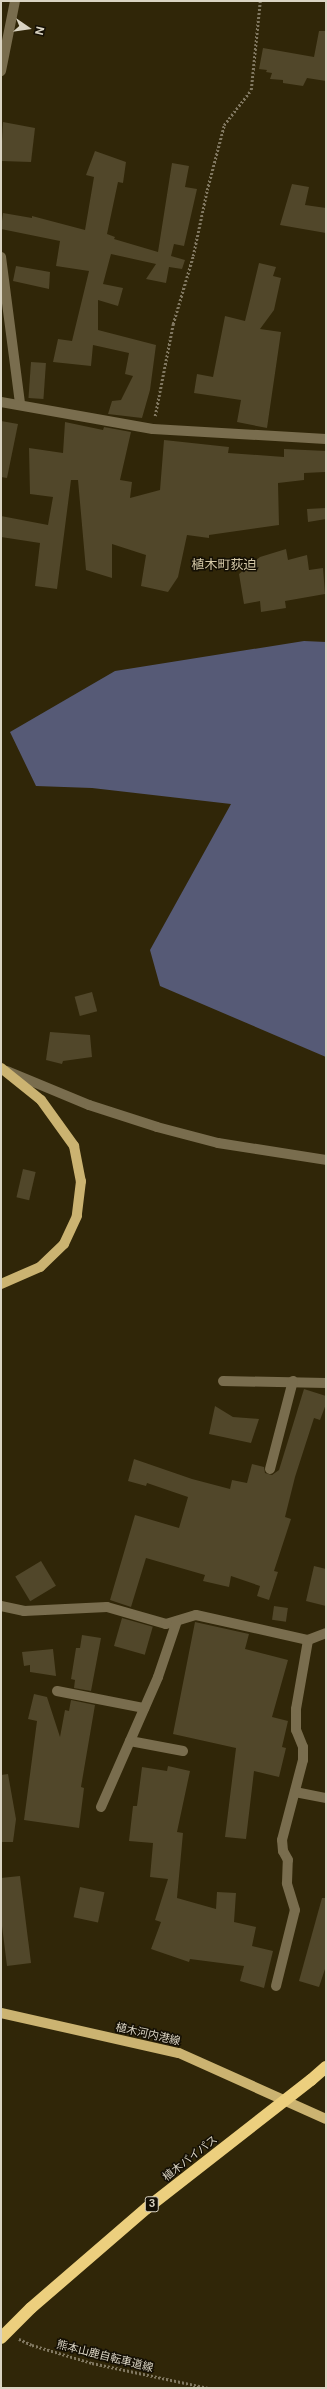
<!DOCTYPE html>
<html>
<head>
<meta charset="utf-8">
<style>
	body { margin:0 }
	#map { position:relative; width:327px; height:2389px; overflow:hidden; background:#302608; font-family:Inter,"Noto Sans JP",sans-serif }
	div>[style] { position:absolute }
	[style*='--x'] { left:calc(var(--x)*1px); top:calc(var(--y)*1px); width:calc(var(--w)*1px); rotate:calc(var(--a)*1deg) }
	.forest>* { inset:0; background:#565a76 }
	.building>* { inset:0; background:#51472a; transform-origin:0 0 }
	.path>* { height:2.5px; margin-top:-1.25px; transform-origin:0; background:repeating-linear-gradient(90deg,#817861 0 2px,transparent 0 4px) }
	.minor>* { height:10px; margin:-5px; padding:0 5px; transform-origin:5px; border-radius:5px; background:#796d4e }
	.major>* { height:10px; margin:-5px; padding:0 5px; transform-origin:5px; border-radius:5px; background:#cbb371 }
	.highway>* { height:12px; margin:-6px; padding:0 6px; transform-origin:6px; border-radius:6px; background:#eccf7e }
	.highway-bridge>* { height:12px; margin:-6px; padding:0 6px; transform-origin:6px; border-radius:6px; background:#eccf7e }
	span { translate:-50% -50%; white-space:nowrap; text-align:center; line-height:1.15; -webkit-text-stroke:3px #140f04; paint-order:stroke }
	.shield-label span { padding:1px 3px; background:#140f04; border:1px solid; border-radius:3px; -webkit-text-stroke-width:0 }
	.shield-label { font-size:10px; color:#dad4c3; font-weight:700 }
	.street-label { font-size:11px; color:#dad4c3 }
	.quarter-label { font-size:13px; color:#d6caa9 }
	.frame { position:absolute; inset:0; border:2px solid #dad4c3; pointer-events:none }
	.north { position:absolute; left:8px; top:8px; width:40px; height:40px; -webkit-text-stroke:3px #140f04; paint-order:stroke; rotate:103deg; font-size:11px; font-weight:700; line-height:16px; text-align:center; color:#dad4c3 }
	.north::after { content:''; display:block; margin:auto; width:14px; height:18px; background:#dad4c3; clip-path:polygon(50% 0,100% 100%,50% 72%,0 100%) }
</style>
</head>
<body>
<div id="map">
	<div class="forest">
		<div style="clip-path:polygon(304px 641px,326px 642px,326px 1057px,160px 986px,150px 950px,231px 804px,92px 788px,36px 786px,10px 732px,115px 671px)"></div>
	</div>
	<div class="building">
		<div style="clip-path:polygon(319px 31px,326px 31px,326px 81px,307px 78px,303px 86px,283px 83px,283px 80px,270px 79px,272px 73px,266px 72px,267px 70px,259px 69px,263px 48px,314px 57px)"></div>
		<div style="clip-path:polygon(3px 122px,35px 128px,31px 162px,1px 161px)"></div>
		<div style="clip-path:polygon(95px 151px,126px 162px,123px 183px,118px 182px,107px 234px,115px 237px,114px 239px,158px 252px,172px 163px,189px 166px,185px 187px,197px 189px,184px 246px,174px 244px,171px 256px,185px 260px,182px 269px,169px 267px,166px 283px,146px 279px,156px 264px,111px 254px,103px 284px,123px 288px,118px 306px,98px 300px,98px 330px,156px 345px,150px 390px,142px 418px,108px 414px,112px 401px,121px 400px,133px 376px,125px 374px,129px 353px,93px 345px,91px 366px,53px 362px,58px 339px,72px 341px,89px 271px,56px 266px,60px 241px,1px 229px,3px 213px,32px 218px,32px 216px,85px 230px,94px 177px,86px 175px)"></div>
		<div style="clip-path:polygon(292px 184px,309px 187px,305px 205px,326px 208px,326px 233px,280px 225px)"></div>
		<div style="clip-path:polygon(259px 263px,276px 267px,273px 276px,281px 278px,274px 310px,260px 329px,281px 332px,267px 428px,237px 422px,241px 400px,194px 393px,197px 374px,213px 377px,225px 316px,245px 321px)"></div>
		<div style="clip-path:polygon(16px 266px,50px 272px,49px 289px,13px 281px)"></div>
		<div style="left:31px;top:362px;width:15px;height:36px;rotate:4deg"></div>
		<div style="clip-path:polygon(1px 421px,18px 424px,7px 478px,1px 477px)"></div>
		<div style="clip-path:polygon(65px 422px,103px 430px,104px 427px,131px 432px,120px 480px,132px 482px,130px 498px,160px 490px,164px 440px,229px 447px,228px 453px,284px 457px,284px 449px,326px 451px,325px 472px,304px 473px,304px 480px,278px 483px,279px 525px,209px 535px,209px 538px,187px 535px,178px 577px,168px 592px,141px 586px,146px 555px,112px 544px,112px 578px,86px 570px,78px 480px,71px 480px,57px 589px,35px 586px,40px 543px,1px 537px,1px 516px,48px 525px,53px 497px,30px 494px,29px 448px,63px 453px)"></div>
		<div style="clip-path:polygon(326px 508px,326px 519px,308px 522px,307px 509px)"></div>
		<div style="clip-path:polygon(286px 549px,288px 560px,307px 555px,309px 570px,323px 568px,325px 594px,285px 601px,286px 608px,261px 612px,260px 601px,244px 604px,239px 574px,260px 557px)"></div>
		<div style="left:92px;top:992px;width:20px;height:18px;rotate:75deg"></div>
		<div style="clip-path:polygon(50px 1032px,90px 1035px,92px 1057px,63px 1061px,62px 1064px,46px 1060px)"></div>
		<div style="left:23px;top:1169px;width:13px;height:29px;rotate:13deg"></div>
		<div style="clip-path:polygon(304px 1389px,326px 1396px,326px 1404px,320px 1420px,314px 1418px,295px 1477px,285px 1517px,291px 1519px,274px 1571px,278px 1572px,269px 1600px,257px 1596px,260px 1586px,231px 1576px,229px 1587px,203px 1581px,205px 1575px,146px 1558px,131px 1607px,110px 1600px,135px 1515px,179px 1528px,188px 1497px,147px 1483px,146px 1486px,128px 1481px,134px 1459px,192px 1479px,230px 1489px,232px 1480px,247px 1483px,252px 1464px,264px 1467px,265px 1473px,272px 1475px,279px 1470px)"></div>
		<div style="clip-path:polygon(215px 1406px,233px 1417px,259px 1419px,251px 1443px,209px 1434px)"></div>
		<div style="left:41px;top:1561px;width:29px;height:30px;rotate:59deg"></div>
		<div style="clip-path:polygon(314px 1566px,326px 1569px,326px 1606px,306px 1601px)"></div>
		<div style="left:274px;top:1606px;width:14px;height:14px;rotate:8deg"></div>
		<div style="left:122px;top:1618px;width:32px;height:29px;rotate:16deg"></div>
		<div style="clip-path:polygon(195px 1622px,249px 1634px,245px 1649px,288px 1660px,272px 1717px,288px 1721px,282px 1747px,286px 1748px,279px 1777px,254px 1771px,246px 1839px,225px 1837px,236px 1748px,173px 1734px)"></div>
		<div style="clip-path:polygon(82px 1635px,101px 1638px,91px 1691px,74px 1688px,75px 1680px,71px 1679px,76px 1648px,80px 1648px)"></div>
		<div style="clip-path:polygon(53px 1649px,56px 1676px,30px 1672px,30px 1665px,24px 1666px,22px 1652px)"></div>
		<div style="clip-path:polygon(34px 1694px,47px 1697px,60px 1737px,65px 1710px,69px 1711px,71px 1700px,95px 1705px,81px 1787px,84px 1788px,79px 1828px,24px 1820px,37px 1721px,28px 1719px)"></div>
		<div style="clip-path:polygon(168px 1766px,190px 1771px,177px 1832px,183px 1833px,177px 1898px,216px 1909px,217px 1892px,236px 1893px,234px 1922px,256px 1927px,252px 1946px,273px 1951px,264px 1988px,240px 1981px,244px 1966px,190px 1959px,189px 1962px,151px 1949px,161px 1922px,155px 1920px,168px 1879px,150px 1877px,153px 1843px,129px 1841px,133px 1806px,137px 1806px,142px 1767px,167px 1771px)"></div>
		<div style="clip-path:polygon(8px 1774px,16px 1819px,13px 1842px,1px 1842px,1px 1775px)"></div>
		<div style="clip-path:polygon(20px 1876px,31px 1963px,7px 1966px,1px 1918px,1px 1878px)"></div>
		<div style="left:80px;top:1887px;width:25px;height:31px;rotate:12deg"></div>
		<div style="clip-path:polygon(322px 1898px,326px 1898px,326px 1966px,319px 1987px,299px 1981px)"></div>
	</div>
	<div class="path">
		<div style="--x:155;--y:416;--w:94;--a:-78.9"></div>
		<div style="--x:173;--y:324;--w:71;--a:-73.6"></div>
		<div style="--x:193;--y:256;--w:67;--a:-78"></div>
		<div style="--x:207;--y:190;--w:67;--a:-75.3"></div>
		<div style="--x:224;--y:125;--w:44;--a:-52.4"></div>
		<div style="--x:251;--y:90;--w:89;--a:-84.2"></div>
		<div style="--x:19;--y:2339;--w:14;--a:25"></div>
		<div style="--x:32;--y:2345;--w:63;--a:16.7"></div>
		<div style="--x:92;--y:2363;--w:120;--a:12.1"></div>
	</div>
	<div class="minor">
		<div style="--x:1;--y:71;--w:71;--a:-78.7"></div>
		<div style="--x:1;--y:257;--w:148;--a:82.6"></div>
		<div style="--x:1;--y:402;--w:154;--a:10.1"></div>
		<div style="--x:153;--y:429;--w:173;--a:3.3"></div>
		<div style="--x:7;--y:1071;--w:89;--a:22.5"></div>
		<div style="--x:89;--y:1105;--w:71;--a:17.9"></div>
		<div style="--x:157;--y:1127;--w:63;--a:14.7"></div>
		<div style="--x:218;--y:1143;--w:109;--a:8.9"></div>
		<div style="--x:223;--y:1381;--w:103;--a:1.1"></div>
		<div style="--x:270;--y:1469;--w:91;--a:-75.4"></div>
		<div style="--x:1;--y:1606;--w:24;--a:12"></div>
		<div style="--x:24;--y:1611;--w:83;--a:-2.8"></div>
		<div style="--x:107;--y:1607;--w:61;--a:16.1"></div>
		<div style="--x:166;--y:1624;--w:31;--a:-17"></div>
		<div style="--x:196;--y:1615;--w:115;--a:12.6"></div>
		<div style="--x:308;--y:1640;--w:19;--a:-21"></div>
		<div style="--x:57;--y:1691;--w:89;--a:11.1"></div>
		<div style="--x:130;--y:1741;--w:54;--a:10.7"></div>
		<div style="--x:295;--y:1792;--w:32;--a:11"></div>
		<div style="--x:101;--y:1807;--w:142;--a:-66.3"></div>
		<div style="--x:158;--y:1677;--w:59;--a:-71.3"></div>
		<div style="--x:276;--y:1986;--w:78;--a:-76"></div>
		<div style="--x:295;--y:1910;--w:28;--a:-107"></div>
		<div style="--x:287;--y:1883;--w:23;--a:-88"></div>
		<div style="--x:288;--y:1860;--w:10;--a:-119"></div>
		<div style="--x:283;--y:1851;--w:11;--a:-95"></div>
		<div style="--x:282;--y:1840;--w:83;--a:-75.3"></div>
		<div style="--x:303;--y:1760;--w:13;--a:-90"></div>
		<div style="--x:303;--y:1747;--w:18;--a:-112"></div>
		<div style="--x:296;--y:1730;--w:21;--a:-90"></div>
		<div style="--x:296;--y:1709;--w:70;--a:-80.1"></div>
	</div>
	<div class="major">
		<div style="--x:1;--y:1068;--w:51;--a:38.7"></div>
		<div style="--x:41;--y:1100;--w:57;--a:54.3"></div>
		<div style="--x:74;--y:1146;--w:36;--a:79"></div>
		<div style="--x:81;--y:1181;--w:35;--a:97"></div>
		<div style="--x:77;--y:1216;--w:31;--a:115"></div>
		<div style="--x:64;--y:1244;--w:33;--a:136"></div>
		<div style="--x:40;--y:1267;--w:43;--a:156.4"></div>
		<div style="--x:1;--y:2013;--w:182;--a:12.7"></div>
		<div style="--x:179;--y:2053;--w:161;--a:24.2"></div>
	</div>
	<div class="highway">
		<div style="--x:311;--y:2080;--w:20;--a:-41"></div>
	</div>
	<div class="highway-bridge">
		<div style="--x:1;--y:2338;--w:42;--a:-45"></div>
		<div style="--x:31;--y:2308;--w:153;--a:-40.8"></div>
		<div style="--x:147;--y:2208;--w:208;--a:-38"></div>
	</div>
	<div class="shield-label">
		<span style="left:152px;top:2204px">3</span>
	</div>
	<div class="street-label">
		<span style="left:148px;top:2034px;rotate:13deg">植木河内港線</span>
		<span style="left:190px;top:2158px;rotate:-38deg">植木バイパス</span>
		<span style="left:105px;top:2356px;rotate:14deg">熊本山鹿自転車道線</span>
	</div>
	<div class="quarter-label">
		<span style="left:224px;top:564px">植木町荻迫</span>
	</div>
	<div class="frame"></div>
	<div class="north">N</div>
</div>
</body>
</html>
